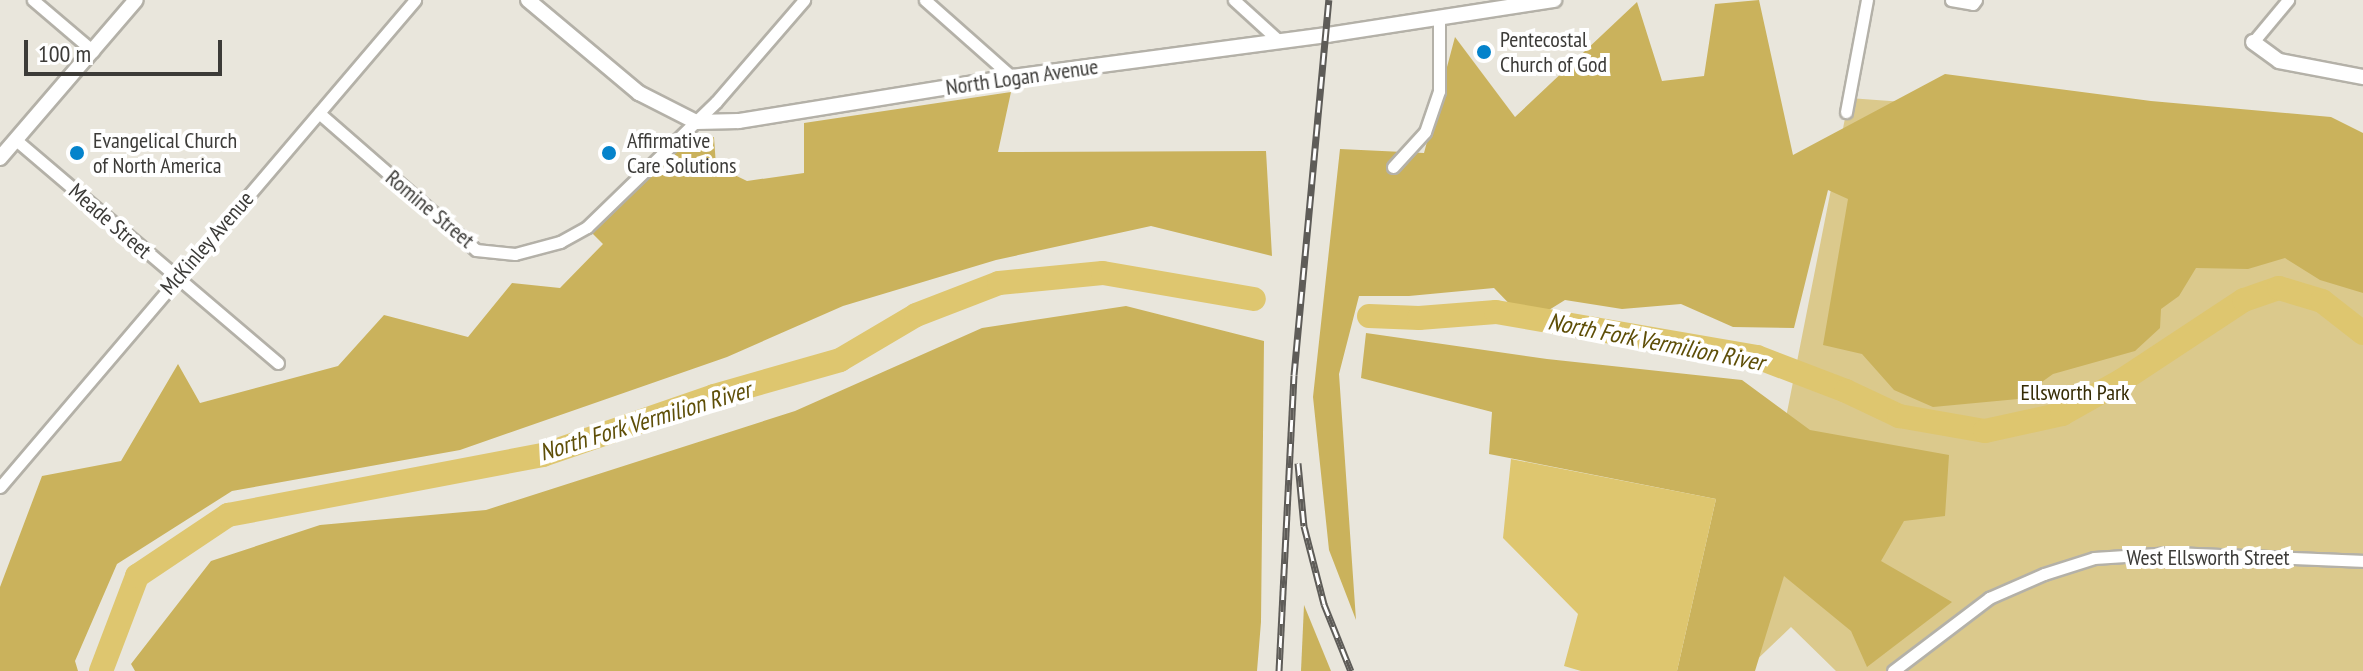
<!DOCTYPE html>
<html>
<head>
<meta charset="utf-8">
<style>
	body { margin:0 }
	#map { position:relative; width:2363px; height:671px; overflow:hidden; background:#e9e6dc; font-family:"PT Sans Narrow",sans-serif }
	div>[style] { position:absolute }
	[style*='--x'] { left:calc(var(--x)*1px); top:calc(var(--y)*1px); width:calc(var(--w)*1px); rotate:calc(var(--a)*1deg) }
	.green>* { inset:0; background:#dbc98c }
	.forest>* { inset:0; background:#cab25c }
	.water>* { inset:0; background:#dec66f }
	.river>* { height:24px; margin:-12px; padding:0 12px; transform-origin:12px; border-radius:12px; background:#dec66f }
	.roads { filter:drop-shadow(2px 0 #b4b1a8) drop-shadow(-2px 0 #b4b1a8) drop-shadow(0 2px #b4b1a8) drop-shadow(0 -2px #b4b1a8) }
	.minor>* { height:11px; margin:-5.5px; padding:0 5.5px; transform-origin:5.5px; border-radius:5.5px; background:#fff }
	.tertiary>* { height:14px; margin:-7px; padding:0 7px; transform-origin:7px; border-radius:7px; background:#fff }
	.rail>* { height:7px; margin-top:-3.5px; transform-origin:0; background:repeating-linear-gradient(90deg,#fff 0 12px,#5e5c58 0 24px); box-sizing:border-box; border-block:2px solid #5e5c58 }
	.dots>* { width:22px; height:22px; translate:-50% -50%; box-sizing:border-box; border:4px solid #fff; border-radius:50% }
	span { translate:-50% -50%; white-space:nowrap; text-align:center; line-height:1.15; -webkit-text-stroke:8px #fff; paint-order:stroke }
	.poi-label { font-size:22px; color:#3c3b38 }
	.left { translate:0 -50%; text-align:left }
	.street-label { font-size:22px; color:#3c3b38 }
	.park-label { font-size:22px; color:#352b04 }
	.water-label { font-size:24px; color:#5e4e07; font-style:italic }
	.scale { position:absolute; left:24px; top:40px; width:198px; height:36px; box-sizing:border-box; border:4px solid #3c3b38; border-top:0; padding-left:10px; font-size:24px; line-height:28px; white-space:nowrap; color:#3c3b38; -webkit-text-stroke:6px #fff; paint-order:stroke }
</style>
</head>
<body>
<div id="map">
	<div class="green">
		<div style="clip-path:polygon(1849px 98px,2319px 132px,2363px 143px,2363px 671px,1836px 671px,1791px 627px,1745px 671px,1736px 671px)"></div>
	</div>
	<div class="forest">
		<div style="clip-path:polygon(1759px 0,1793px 155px,1945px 74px,2151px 101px,2331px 117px,2363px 133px,2363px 293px,2320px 280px,2285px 258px,2248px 269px,2196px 268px,2179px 296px,2161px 309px,2160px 328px,2135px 351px,2053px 374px,2018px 399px,1933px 407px,1894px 390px,1862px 354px,1823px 345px,1848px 199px,1828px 190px,1794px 328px,1733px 327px,1681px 304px,1622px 309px,1565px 300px,1528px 323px,1494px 288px,1409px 296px,1359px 296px,1339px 374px,1356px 620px,1329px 550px,1313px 397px,1340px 149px,1424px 153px,1455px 37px,1515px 117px,1637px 2px,1662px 81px,1704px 76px,1715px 4px)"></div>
		<div style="clip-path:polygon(1011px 92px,998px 152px,1266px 151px,1272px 256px,1151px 226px,996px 260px,843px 306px,727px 357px,460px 450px,232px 491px,117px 564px,75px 661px,78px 671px,0 671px,0 587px,42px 476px,121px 461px,178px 364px,200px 403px,338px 366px,384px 315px,468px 337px,512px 283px,560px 288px,603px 244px,592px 233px,672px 154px,714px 137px,716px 166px,747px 181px,804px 173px,804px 123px)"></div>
		<div style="clip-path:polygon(1126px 306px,1264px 341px,1261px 622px,1257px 671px,135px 671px,131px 664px,211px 561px,320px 525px,486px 510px,795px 411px,982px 328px)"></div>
		<div style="clip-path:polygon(1366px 333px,1547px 359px,1742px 380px,1810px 430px,1949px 455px,1945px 516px,1904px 521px,1881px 561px,1952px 602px,1867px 667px,1851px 631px,1784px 576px,1755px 671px,1677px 671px,1716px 499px,1489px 454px,1492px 412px,1361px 378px)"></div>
		<div style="clip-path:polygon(1304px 605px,1331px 671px,1301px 671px)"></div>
	</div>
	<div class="water">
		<div style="clip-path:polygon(1511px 459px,1716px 499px,1677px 671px,1581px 671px,1564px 666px,1578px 614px,1503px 538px)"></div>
	</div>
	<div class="river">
		<div style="--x:1369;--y:316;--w:50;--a:2.3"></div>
		<div style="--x:1419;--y:318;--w:77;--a:-4.5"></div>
		<div style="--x:1496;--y:312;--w:265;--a:9.8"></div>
		<div style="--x:1757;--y:357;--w:95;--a:20.9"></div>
		<div style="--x:1846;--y:391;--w:59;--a:25.3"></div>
		<div style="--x:1899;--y:416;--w:87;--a:9.9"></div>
		<div style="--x:1985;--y:431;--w:79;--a:-12.4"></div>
		<div style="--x:2062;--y:414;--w:68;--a:-29.2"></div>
		<div style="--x:2121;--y:381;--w:147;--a:-33.4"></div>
		<div style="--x:2244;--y:300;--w:37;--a:-19"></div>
		<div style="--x:2279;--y:288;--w:45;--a:16.8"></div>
		<div style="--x:2322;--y:301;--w:52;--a:38"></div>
		<div style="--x:101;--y:671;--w:102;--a:-69.2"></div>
		<div style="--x:137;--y:576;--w:110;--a:-33.8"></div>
		<div style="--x:228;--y:515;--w:321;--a:-10.8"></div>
		<div style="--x:543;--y:455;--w:181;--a:-19"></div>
		<div style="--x:714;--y:396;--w:131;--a:-15.9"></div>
		<div style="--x:840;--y:360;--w:88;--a:-30.6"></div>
		<div style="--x:916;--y:315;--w:89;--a:-21.1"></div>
		<div style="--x:999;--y:283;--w:104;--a:-5.5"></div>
		<div style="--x:1103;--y:273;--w:153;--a:9.8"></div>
	</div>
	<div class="roads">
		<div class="minor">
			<div style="--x:33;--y:0;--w:79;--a:40.4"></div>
			<div style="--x:925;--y:0;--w:116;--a:41.5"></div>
			<div style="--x:1234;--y:0;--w:59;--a:42.3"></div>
			<div style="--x:1951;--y:0;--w:22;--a:10"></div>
			<div style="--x:1973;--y:4;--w:5;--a:-53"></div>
			<div style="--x:2253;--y:42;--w:55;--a:-50.2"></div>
			<div style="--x:1846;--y:112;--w:114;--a:-79.4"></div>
			<div style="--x:319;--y:113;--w:208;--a:41.1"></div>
			<div style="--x:476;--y:250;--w:39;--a:6"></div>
			<div style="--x:515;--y:254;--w:47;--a:-14.9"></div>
			<div style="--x:560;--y:242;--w:31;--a:-29"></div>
			<div style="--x:587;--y:227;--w:180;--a:-44.1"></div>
			<div style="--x:716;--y:102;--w:135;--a:-49.2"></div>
			<div style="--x:16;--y:140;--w:344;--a:40.4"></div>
			<div style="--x:1393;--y:167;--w:47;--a:-47.6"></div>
			<div style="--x:1425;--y:132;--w:43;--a:-71.1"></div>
			<div style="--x:1439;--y:91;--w:73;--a:-90"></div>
			<div style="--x:0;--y:487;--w:640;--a:-49.56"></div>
			<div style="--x:1893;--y:671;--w:121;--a:-37.2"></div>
			<div style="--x:1989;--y:598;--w:60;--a:-23.6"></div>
			<div style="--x:2044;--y:574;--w:52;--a:-17.7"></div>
			<div style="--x:2094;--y:558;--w:78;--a:-3.7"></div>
			<div style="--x:2172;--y:553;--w:191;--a:2.4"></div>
		</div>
		<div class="tertiary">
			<div style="--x:528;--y:0;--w:145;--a:40"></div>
			<div style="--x:639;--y:93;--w:64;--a:27"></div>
			<div style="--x:696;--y:122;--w:43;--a:-1.3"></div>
			<div style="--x:739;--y:121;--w:277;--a:-9.2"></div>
			<div style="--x:1012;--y:77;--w:318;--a:-7.6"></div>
			<div style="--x:1327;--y:35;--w:230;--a:-8.8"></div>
			<div style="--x:2253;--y:42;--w:32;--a:36"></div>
			<div style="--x:2279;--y:61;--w:86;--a:10.8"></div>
			<div style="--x:0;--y:158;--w:208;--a:-49.3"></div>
		</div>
	</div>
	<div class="rail">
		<div style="--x:1298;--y:463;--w:63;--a:84.6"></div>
		<div style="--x:1304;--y:526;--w:81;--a:75.6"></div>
		<div style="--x:1324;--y:604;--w:72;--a:68.1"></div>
		<div style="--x:1279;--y:671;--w:296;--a:-87.1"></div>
		<div style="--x:1294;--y:375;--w:377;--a:-84.7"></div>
	</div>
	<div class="dots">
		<div style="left:1484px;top:52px;background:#0483cb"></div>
		<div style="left:77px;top:153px;background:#0483cb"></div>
		<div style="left:609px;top:153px;background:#0483cb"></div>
	</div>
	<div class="poi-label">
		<span class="left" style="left:1500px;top:52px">Pentecostal<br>Church of God</span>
		<span class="left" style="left:93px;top:153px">Evangelical Church<br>of North America</span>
		<span class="left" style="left:627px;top:153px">Affirmative<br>Care Solutions</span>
	</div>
	<div class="street-label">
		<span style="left:1022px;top:77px;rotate:-8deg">North Logan Avenue</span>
		<span style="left:430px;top:209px;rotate:40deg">Romine Street</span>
		<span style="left:110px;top:221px;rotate:41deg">Meade Street</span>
		<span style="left:207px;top:243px;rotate:-49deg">McKinley Avenue</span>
		<span style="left:2208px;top:558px">West Ellsworth Street</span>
	</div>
	<div class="park-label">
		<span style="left:2075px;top:393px">Ellsworth Park</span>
	</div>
	<div class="water-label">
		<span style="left:1656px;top:342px;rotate:11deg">North Fork Vermilion River</span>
		<span style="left:645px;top:421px;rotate:-17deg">North Fork Vermilion River</span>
	</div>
	<div class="scale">100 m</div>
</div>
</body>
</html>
